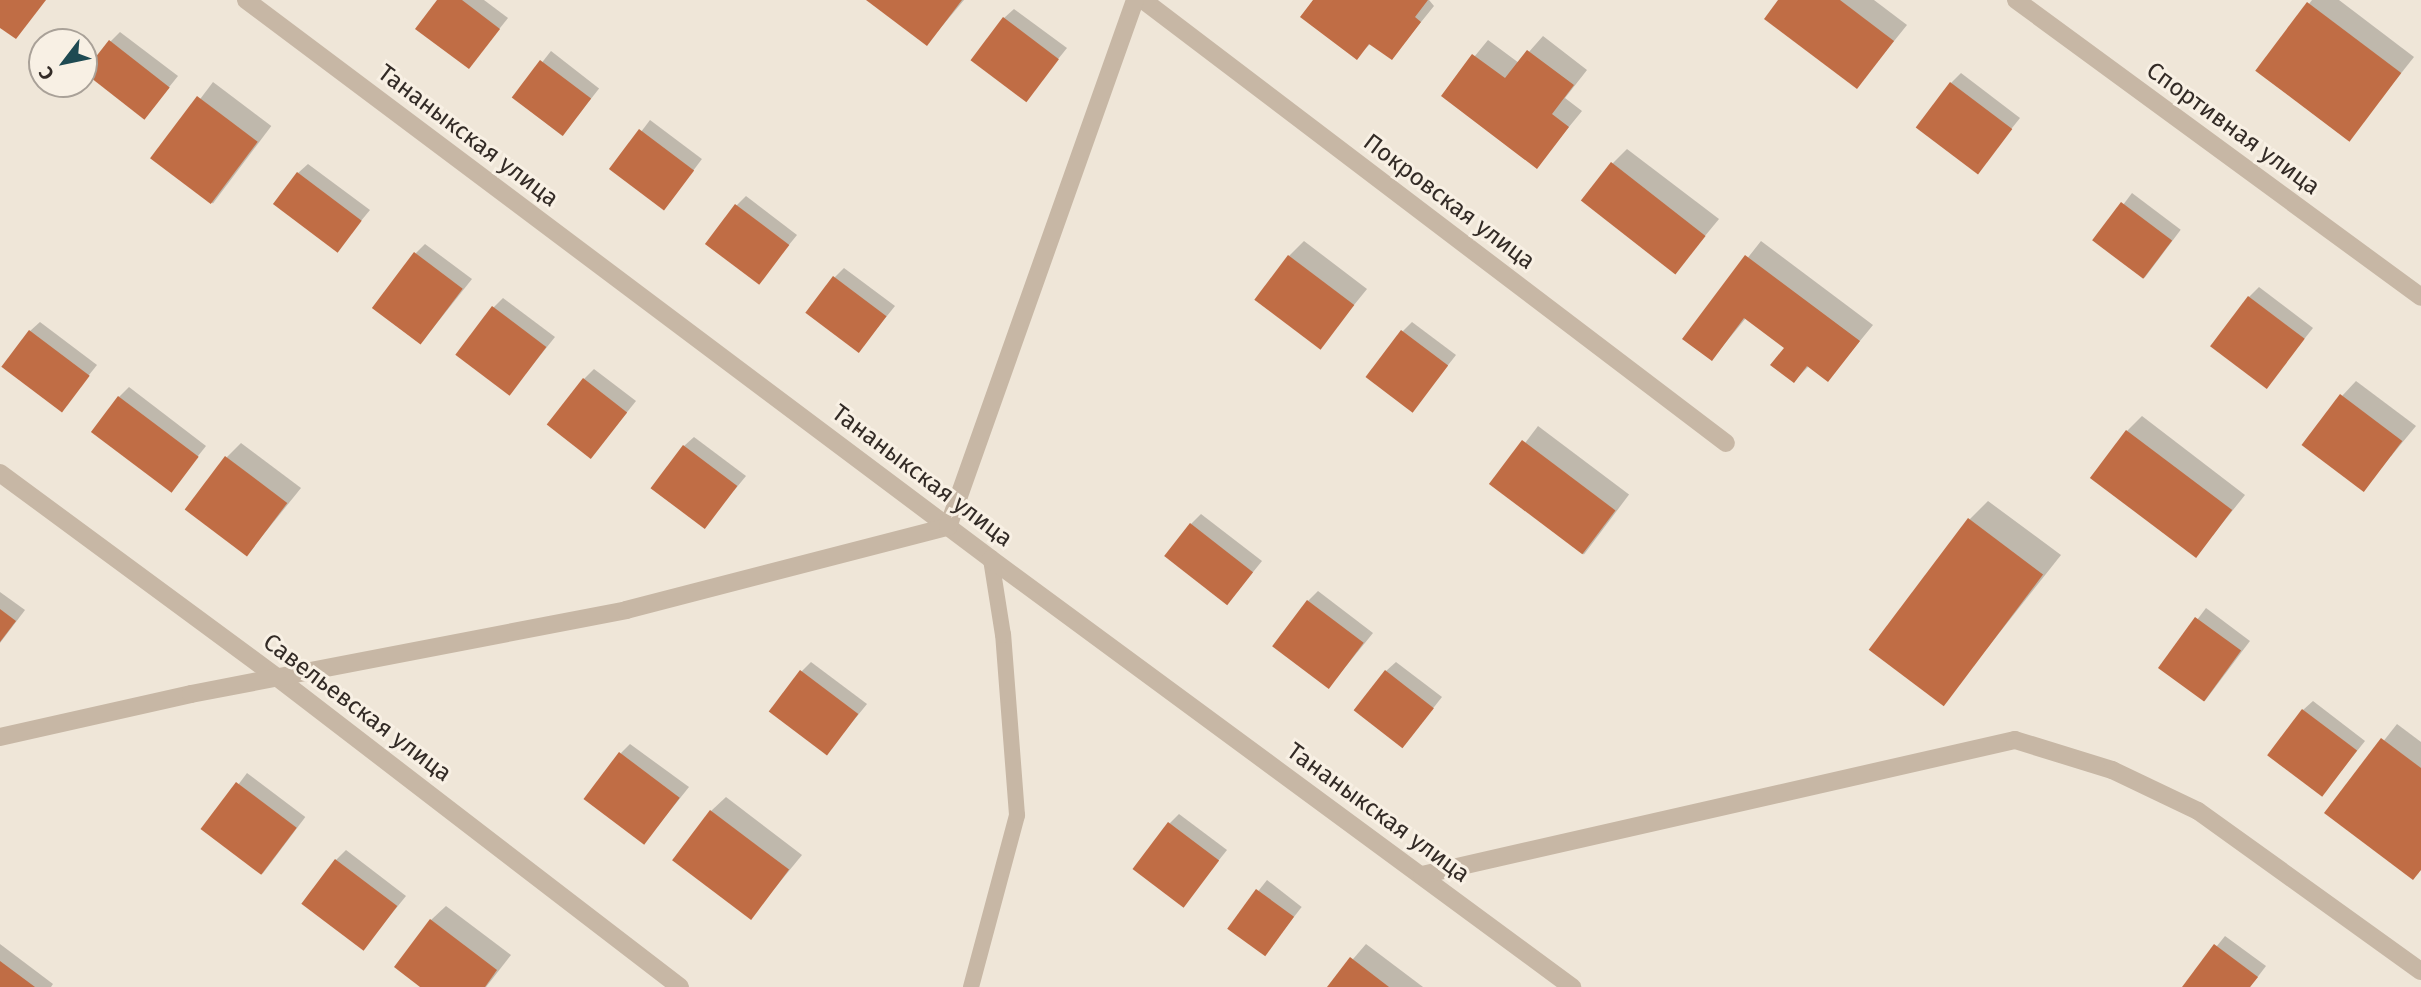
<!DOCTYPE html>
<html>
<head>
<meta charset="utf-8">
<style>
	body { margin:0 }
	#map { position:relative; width:2421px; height:987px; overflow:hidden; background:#efe6d8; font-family:"Fira Sans",sans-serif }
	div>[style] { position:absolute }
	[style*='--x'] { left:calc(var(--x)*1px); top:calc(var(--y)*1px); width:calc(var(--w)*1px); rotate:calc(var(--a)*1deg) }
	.shadow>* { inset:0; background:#0003; transform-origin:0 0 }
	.building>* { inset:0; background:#c06d45; transform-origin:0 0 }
	.service>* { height:16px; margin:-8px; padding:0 8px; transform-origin:8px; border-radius:8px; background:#c7b7a5 }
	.minor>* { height:18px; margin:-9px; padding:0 9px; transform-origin:9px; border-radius:9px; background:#c7b7a5 }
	span { translate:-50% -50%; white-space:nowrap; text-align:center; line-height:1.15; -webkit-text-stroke:6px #f8f0e4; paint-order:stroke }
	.street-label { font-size:24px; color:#332b26 }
	.north { position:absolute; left:28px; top:28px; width:70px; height:70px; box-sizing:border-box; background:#f8f0e4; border:2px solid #a9a198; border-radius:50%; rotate:238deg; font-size:19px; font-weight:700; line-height:28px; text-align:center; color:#332b26 }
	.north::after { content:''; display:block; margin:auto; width:24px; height:32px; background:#1e4a52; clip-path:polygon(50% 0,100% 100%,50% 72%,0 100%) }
</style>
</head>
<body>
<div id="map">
	<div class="shadow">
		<div style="clip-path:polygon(439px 0,484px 0,508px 18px,469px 67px)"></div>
		<div style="clip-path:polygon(869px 0,964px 0,927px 44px)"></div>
		<div style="clip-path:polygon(1315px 0,1429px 0,1434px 6px,1392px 58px,1371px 43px,1356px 58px)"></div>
		<div style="clip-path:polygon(1780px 0,1874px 0,1907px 25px,1857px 87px)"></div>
		<div style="clip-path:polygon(2312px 0,2339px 0,2414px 57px,2348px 140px,2257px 71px)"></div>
		<div style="clip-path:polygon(1014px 9px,1067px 48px,1026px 99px,1004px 18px)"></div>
		<div style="clip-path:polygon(120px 32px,178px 76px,145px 117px,110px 42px)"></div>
		<div style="clip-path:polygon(1543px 36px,1587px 70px,1565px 98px,1582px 111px,1537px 166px,1443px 95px,1488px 40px,1519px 63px)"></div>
		<div style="left:551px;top:51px;width:61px;height:60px;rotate:38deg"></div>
		<div style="clip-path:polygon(1961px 73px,2020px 118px,1977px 172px,1951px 83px)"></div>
		<div style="left:213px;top:82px;width:73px;height:97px;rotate:37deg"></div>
		<div style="left:650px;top:120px;width:65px;height:62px;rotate:37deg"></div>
		<div style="clip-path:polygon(1627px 149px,1719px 219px,1676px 271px,1612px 164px)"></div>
		<div style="clip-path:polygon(308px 164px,370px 210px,337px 250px,298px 173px)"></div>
		<div style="left:2132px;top:193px;width:61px;height:60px;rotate:37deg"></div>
		<div style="clip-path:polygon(746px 196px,797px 235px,759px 282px,736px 206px)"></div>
		<div style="clip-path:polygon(1304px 241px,1367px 289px,1319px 348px,1289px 256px)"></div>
		<div style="clip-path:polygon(1761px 241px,1873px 325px,1828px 380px,1810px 365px,1794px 381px,1786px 347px,1746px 318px,1712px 359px,1684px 339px)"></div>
		<div style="clip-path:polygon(425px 244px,472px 279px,421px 343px,416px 253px)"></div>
		<div style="clip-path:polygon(844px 268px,895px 306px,858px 352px,835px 277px)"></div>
		<div style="clip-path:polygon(2259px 287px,2313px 328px,2267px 386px,2249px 297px)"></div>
		<div style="clip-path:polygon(503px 298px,555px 337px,510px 393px,493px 308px)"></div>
		<div style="clip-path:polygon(40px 322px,97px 365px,61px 410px,30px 331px)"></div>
		<div style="clip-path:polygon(1412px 322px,1456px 355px,1412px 411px,1402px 332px)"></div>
		<div style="clip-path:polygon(594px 369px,636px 401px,592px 456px,584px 379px)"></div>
		<div style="clip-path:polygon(2356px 381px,2416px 426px,2363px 490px,2342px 396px)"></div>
		<div style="clip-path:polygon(129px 387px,206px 446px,171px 490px,119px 397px)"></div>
		<div style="clip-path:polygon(2142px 416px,2245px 495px,2196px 556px,2127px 431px)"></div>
		<div style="left:1538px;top:426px;width:114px;height:75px;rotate:37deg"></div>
		<div style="clip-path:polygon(694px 437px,746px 476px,704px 527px,684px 446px)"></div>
		<div style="clip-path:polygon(241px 443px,301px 488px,247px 555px,227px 457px)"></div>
		<div style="clip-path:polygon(1988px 501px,2061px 555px,1943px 704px,1969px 520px)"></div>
		<div style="clip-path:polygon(1201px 514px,1262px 561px,1228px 603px,1191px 524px)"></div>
		<div style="clip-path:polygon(1318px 591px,1373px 633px,1329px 687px,1308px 601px)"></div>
		<div style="clip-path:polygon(0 592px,25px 610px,0 643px)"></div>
		<div style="left:2206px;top:608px;width:55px;height:75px;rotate:37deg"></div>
		<div style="clip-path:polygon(811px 662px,867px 704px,827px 753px,801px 672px)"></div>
		<div style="clip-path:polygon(1396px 662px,1442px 697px,1404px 745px,1386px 671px)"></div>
		<div style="clip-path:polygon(2313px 701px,2365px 741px,2322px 795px,2303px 710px)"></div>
		<div style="clip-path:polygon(2397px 724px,2421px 742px,2421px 870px,2327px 813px)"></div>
		<div style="clip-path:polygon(630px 744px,689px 787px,644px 843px,621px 753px)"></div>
		<div style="left:247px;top:773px;width:73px;height:71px;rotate:37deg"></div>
		<div style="clip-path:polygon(726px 797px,802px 855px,751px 917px,711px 811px)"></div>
		<div style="clip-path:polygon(1179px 814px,1227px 850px,1183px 905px,1169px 824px)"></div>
		<div style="clip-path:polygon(346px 850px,406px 896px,363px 949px,336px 860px)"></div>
		<div style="left:1267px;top:880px;width:44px;height:60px;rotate:38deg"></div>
		<div style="clip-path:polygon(446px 906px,511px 955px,486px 987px,423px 987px,431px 920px)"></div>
		<div style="clip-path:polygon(2225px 936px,2266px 966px,2250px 987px,2184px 987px)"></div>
		<div style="clip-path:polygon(0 944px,53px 984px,51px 987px,0 987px)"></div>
		<div style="clip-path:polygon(1366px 944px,1423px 987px,1329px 987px)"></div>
	</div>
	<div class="building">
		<div style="clip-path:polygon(0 0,46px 0,16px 39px,0 28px)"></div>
		<div style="clip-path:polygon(437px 0,462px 0,500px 29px,469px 69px,415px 29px)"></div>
		<div style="clip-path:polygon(866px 0,962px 0,927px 46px)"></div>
		<div style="clip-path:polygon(1313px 0,1428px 0,1415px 17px,1421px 22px,1392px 60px,1369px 44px,1357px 60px,1300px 17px)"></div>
		<div style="clip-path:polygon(1778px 0,1840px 0,1894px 41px,1857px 89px,1764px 19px)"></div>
		<div style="left:2307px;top:2px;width:118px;height:86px;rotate:37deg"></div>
		<div style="left:1003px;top:17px;width:70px;height:54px;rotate:37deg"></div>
		<div style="left:109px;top:40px;width:77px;height:41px;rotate:38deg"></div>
		<div style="clip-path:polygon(1527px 50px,1574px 85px,1552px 114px,1569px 127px,1537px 169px,1441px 96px,1472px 54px,1505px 78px)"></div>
		<div style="left:540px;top:60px;width:64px;height:47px;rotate:37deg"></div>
		<div style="left:1950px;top:82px;width:78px;height:57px;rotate:37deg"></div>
		<div style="left:197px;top:96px;width:76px;height:78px;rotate:37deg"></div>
		<div style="left:639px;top:129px;width:69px;height:50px;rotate:37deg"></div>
		<div style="left:1611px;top:162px;width:120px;height:49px;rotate:38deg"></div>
		<div style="left:297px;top:172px;width:81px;height:40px;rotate:37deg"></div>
		<div style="left:2121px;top:202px;width:64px;height:48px;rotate:37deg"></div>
		<div style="left:735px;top:204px;width:68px;height:50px;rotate:37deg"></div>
		<div style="left:414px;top:252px;width:61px;height:70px;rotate:37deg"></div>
		<div style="left:1288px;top:255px;width:83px;height:56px;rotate:37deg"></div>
		<div style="clip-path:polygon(1745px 255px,1860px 341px,1828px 382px,1807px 366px,1794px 383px,1770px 365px,1784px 348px,1744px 318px,1712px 361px,1682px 339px)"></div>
		<div style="left:833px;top:276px;width:67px;height:46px;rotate:37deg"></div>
		<div style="left:2248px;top:296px;width:71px;height:63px;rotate:37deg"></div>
		<div style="left:492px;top:306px;width:68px;height:61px;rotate:37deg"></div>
		<div style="left:29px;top:330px;width:76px;height:46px;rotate:37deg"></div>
		<div style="left:1401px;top:330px;width:59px;height:59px;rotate:37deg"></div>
		<div style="left:583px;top:378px;width:56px;height:59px;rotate:38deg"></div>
		<div style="left:2340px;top:394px;width:78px;height:64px;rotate:37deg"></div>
		<div style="left:118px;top:396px;width:101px;height:45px;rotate:37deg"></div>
		<div style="left:2126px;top:430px;width:133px;height:60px;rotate:37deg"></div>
		<div style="left:1522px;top:440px;width:117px;height:55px;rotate:37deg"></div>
		<div style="left:683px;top:445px;width:68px;height:54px;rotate:37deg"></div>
		<div style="left:225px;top:456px;width:78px;height:67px;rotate:37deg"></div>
		<div style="left:1968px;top:518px;width:94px;height:165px;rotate:37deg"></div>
		<div style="left:1190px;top:523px;width:80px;height:42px;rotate:38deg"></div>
		<div style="left:1307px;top:600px;width:71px;height:58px;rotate:37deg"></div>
		<div style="clip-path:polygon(0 609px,16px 621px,0 642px)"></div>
		<div style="left:2195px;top:617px;width:57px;height:63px;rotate:36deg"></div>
		<div style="left:800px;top:670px;width:73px;height:52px;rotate:37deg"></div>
		<div style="left:1385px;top:670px;width:62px;height:51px;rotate:38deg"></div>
		<div style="left:2302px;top:709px;width:69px;height:58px;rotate:37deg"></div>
		<div style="clip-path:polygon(2381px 738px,2421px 768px,2421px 870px,2413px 880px,2324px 813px)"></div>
		<div style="left:619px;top:752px;width:76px;height:59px;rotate:37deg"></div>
		<div style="left:236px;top:782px;width:76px;height:59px;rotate:37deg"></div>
		<div style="left:710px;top:810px;width:99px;height:63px;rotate:37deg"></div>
		<div style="left:1168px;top:822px;width:64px;height:59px;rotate:37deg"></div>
		<div style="left:335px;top:859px;width:78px;height:56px;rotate:37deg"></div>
		<div style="left:1256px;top:889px;width:47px;height:49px;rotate:36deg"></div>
		<div style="clip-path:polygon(430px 919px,497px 970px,485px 987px,420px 987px,394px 967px)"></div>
		<div style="clip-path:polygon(2214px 944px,2258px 977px,2250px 987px,2182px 987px)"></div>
		<div style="clip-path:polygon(1350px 957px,1389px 987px,1327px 987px)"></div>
		<div style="clip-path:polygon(0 961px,35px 987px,0 987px)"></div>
	</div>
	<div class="service">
		<div style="--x:971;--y:987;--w:178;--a:-75"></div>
		<div style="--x:1017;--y:815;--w:181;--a:-94.4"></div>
		<div style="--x:1003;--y:635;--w:77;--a:-99"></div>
	</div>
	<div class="minor">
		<div style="--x:246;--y:0;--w:931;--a:36.88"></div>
		<div style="--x:991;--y:559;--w:722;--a:36.38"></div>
		<div style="--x:1143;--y:0;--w:732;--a:37.23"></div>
		<div style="--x:2016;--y:0;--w:502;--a:36.25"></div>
		<div style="--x:0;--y:473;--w:345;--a:36.4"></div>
		<div style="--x:278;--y:678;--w:507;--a:37.55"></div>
		<div style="--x:0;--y:737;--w:196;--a:-12.7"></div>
		<div style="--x:191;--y:694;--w:443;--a:-10.9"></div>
		<div style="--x:626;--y:610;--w:333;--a:-14.5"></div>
		<div style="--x:948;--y:527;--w:559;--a:-70.46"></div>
		<div style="--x:1422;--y:875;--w:608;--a:-12.83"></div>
		<div style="--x:2015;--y:740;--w:102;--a:17.2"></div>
		<div style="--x:2112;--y:770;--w:95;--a:25.5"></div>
		<div style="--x:2198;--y:811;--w:274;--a:35.7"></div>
	</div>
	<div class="street-label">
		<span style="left:2233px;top:129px;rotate:36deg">Спортивная улица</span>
		<span style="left:468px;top:136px;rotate:37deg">Тананыкская улица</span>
		<span style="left:1449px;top:202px;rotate:37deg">Покровская улица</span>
		<span style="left:922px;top:476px;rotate:37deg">Тананыкская улица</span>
		<span style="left:357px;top:708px;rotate:37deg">Савельевская улица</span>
		<span style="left:1378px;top:813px;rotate:36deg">Тананыкская улица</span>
	</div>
	<div class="north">С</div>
</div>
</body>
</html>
